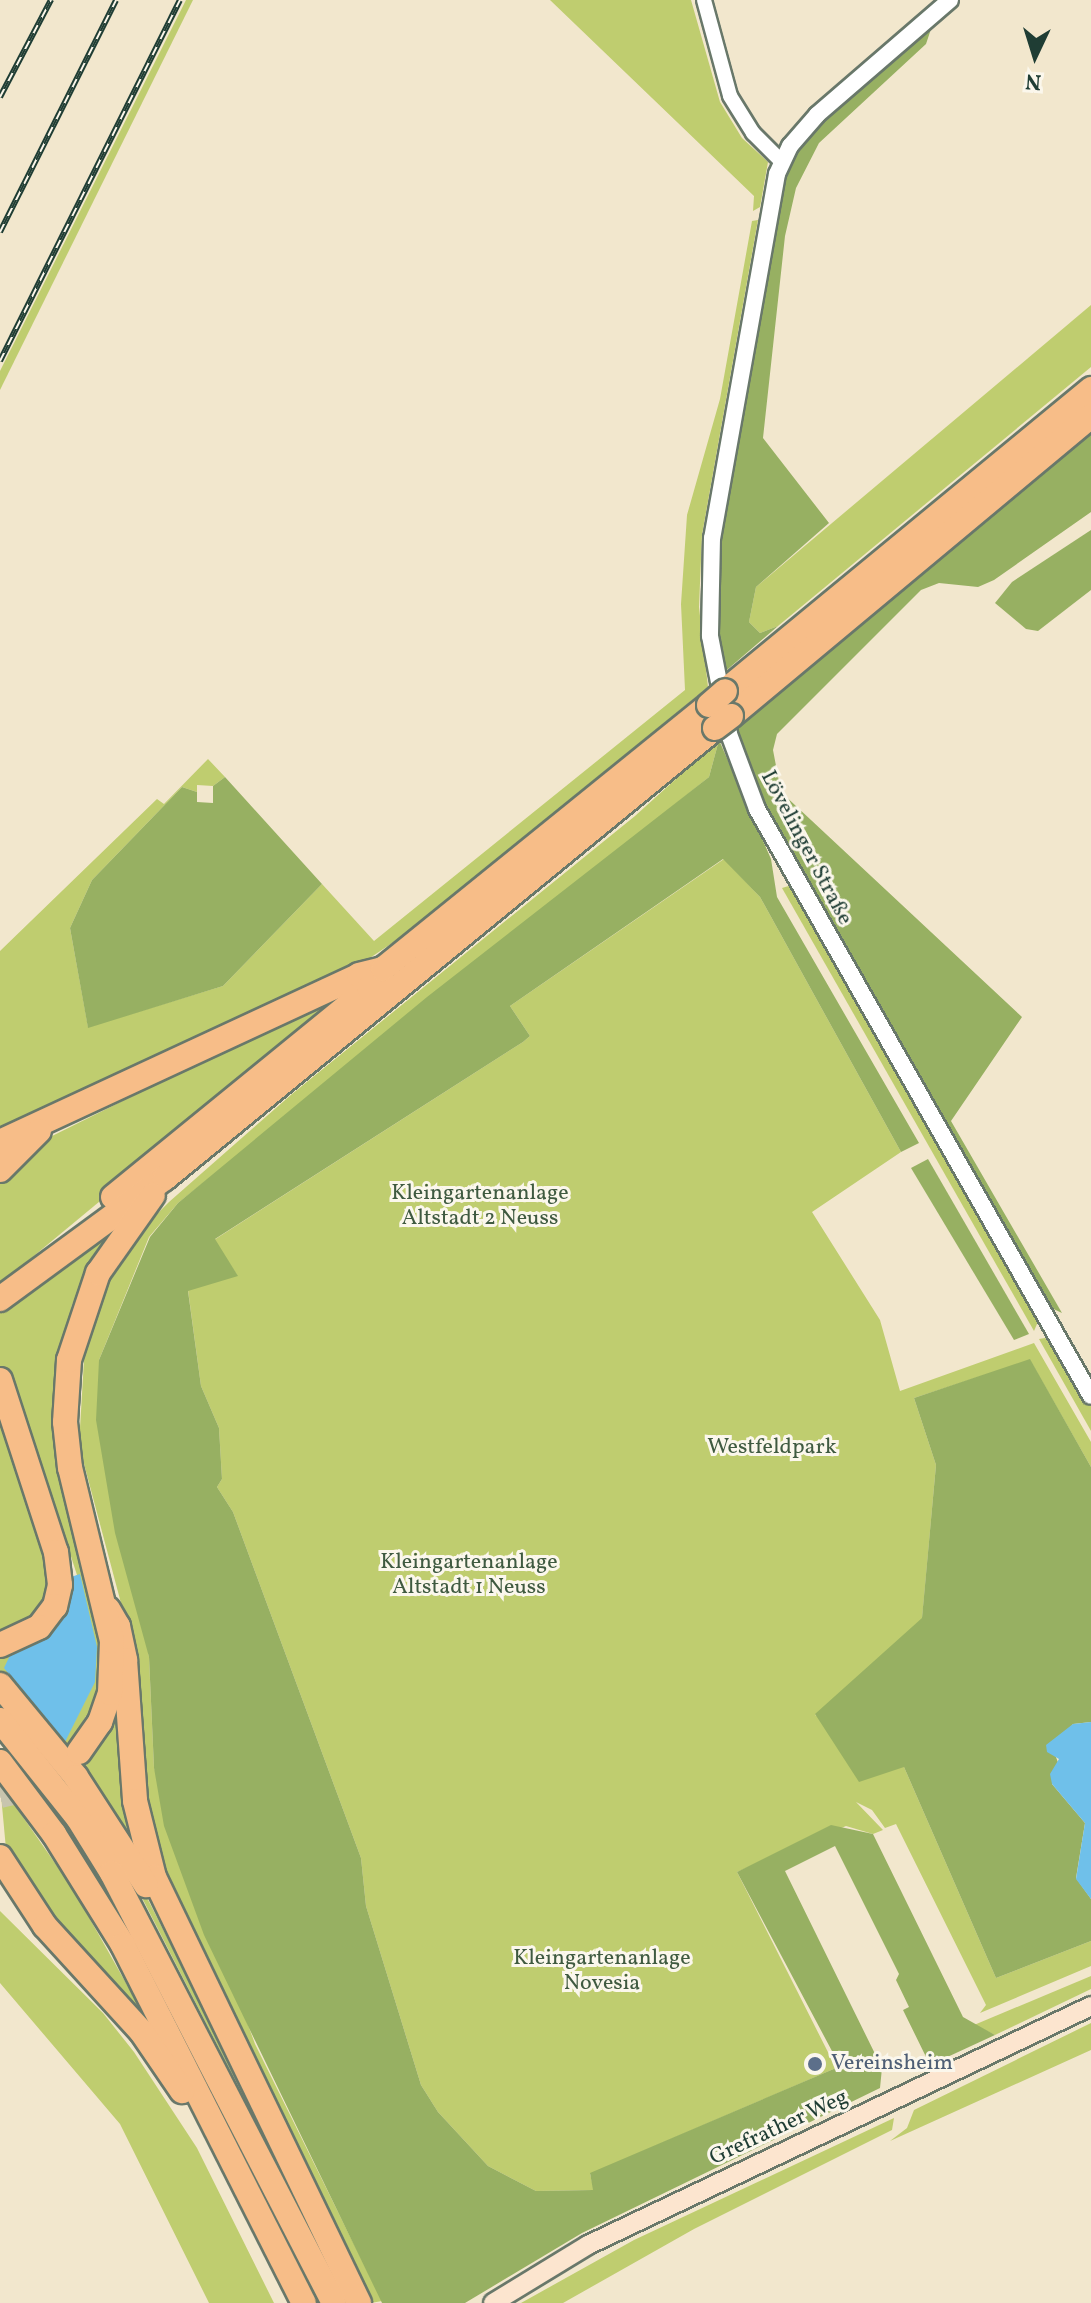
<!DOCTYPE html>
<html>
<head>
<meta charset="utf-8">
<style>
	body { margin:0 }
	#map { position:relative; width:1091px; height:2303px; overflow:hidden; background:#f2e7cd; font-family:Vollkorn,serif }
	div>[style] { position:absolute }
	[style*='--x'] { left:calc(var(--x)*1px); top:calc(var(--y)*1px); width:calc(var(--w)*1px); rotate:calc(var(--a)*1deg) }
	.green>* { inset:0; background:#bfcd6f }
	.forest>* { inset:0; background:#97b062 }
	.water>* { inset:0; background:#6fc0ea }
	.motorway-tunnel>* { height:24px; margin-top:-12px; transform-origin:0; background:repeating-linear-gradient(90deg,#c8c5ae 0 24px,transparent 0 36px) }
	.roads { filter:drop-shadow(2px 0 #69786a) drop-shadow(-2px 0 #69786a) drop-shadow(0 2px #69786a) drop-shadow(0 -2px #69786a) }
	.minor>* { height:14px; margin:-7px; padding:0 7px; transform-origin:7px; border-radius:7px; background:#fff }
	.tertiary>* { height:16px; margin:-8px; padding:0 8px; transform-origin:8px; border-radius:8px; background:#fff }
	.secondary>* { height:18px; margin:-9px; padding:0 9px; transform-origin:9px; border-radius:9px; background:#fce5cf }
	.motorway>* { height:24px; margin:-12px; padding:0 12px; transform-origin:12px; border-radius:12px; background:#f7bd88 }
	.rail>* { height:6px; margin-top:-3px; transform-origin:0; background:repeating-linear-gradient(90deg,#fbf7ec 0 9px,#1f3d34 0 18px); box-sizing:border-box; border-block:2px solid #1f3d34 }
	.bridges { filter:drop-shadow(2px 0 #69786a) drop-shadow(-2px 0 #69786a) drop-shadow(0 2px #69786a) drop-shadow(0 -2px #69786a) }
	.motorway-bridge>* { height:24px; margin:-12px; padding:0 12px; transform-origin:12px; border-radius:12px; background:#f7bd88 }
	.dots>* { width:22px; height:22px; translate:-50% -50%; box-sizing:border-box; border:4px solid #fbf7ec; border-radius:50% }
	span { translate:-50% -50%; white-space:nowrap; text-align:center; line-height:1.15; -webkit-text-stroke:6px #fbf7ec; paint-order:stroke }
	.street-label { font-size:22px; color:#1f3d34 }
	.park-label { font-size:22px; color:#3f5a40 }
	.service-label { font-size:22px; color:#4e5e75 }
	.left { translate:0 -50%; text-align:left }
	.north { position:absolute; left:995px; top:16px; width:80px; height:80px; -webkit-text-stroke:6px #fbf7ec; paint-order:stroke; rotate:184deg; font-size:22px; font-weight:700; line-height:32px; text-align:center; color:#1f3d34 }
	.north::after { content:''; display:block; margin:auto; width:28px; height:36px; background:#1f3d34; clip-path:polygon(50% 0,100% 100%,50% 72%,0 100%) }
</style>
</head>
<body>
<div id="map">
	<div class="green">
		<div style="clip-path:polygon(186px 0,193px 0,0 390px,0 371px)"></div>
		<div style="clip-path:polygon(550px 0,691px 0,720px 102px,742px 138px,768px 162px,760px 207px,753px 211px,754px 196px)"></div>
		<div style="clip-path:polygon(758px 220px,702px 535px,699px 607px,708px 687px,416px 927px,349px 972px,0 1129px,0 951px,157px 799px,164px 804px,208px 759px,225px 777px,213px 786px,197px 785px,197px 792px,182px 787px,92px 880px,70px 928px,88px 1027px,223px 986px,322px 884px,374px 941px,685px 690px,681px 604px,687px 515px,720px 399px,752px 221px)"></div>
		<div style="clip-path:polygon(1091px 305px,1091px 367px,778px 626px,760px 633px,749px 622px,756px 587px)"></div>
		<div style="clip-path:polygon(719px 740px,709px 777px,178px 1203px,149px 1237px,99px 1360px,149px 1657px,154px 1768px,255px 2044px,382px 2301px,371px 2303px,185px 1932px,166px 1880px,142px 1780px,126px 1622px,79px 1445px,85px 1343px,112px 1273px,134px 1237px,169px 1202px,292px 1094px,635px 816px)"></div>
		<div style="clip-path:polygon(724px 859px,760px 897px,901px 1152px,812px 1212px,880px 1320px,900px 1391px,1034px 1343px,1091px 1442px,1091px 1467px,1030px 1360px,914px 1398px,936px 1465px,922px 1619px,815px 1715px,904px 1767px,996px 1978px,1091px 1941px,1091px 1966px,980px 2013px,986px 2005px,896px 1824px,885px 1828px,872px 1810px,856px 1802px,883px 1830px,873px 1834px,846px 1826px,737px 1872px,836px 2068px,590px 2174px,594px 2190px,536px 2191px,488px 2166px,438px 2112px,421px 2085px,366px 1906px,361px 1858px,233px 1512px,217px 1487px,222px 1479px,219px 1428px,201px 1386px,188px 1290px,237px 1275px,214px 1240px,523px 1042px,530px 1036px,510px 1006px)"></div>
		<div style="clip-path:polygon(792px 885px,1040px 1317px,1034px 1331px,782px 888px)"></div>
		<div style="clip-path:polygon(332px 997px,339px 1003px,0 1284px,0 1181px,44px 1140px)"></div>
		<div style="clip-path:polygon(138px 1203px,90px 1267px,72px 1305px,55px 1376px,53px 1419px,102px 1636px,100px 1691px,91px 1717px,86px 1716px,67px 1747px,86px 1765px,108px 1732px,119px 1688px,146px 1872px,0 1677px,0 1652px,77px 1575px,35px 1445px,29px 1445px,0 1371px,0 1313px)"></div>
		<div style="clip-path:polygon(1045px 1338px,1054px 1342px,1091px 1406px,1091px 1431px,1039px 1339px)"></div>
		<div style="clip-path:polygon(0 1400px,52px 1576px,43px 1610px,0 1637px)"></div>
		<div style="clip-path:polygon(0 1737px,101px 1876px,320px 2303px,134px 1940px,64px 1826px)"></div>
		<div style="clip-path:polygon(0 1784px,73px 1889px,162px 2047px,52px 1923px,6px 1849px)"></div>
		<div style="clip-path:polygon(141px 1886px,314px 2226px,349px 2303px,137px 1888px)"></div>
		<div style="clip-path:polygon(0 1911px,103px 2013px,134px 2052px,197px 2148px,274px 2303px,209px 2303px,120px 2124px,0 1983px)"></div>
		<div style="clip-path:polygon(1091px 1976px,1091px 1989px,995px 2035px,974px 2025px)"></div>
		<div style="clip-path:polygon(1091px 2023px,1091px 2050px,890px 2141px,907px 2128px,914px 2110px)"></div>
		<div style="clip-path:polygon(894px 2118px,892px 2130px,694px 2229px,563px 2303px,521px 2303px,634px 2240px)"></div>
	</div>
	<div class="forest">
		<div style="clip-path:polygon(933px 23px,926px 44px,819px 143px,796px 188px,785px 236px,763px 438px,829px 523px,756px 587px,749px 622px,760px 633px,778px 626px,721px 675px,716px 652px,717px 536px,780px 179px,799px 143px,820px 120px)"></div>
		<div style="clip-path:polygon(1091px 432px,1091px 512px,994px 580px,978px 587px,939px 583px,921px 590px,777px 734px,773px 750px,781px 792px,1022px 1017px,951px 1121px,1062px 1313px,1045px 1305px,761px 806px,734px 729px)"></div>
		<div style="clip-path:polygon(1091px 530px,1091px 590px,1038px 631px,1026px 629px,995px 603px,1012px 582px)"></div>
		<div style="clip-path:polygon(719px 740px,771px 859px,777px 897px,919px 1143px,901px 1152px,760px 897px,723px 859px,510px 1006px,530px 1036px,523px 1042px,215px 1239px,238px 1276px,188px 1291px,201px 1386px,219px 1428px,222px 1479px,217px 1487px,233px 1512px,361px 1858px,366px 1906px,421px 2085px,438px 2112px,488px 2166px,536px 2191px,593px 2190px,590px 2173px,836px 2068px,833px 2053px,737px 1872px,831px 1825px,873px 1834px,963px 2017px,995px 2035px,930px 2065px,903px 2010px,909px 2007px,896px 1980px,899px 1974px,835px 1846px,785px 1871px,882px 2068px,880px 2088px,582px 2233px,465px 2303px,382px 2303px,204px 1935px,164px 1826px,154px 1768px,149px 1657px,115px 1533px,96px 1420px,99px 1360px,150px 1237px,178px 1203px,427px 997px,709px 777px)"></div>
		<div style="clip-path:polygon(225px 777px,322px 884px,223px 986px,88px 1028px,70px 928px,92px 880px,182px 787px,197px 792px,197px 802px,213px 803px,213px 786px)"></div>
		<div style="clip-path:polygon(928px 1159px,1029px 1334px,1014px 1340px,911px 1168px)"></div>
		<div style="clip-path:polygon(1030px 1359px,1091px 1467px,1091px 1722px,1073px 1724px,1054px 1752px,1059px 1765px,1052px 1784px,1085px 1823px,1076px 1878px,1091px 1899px,1091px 1941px,996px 1978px,904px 1767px,859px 1782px,815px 1714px,922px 1618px,936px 1465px,914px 1398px)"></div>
	</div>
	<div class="water">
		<div style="clip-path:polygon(80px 1574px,97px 1647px,95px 1682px,64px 1744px,4px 1668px,12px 1651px,46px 1634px,68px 1578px)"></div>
		<div style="clip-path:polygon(1091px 1722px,1091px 1899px,1076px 1879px,1085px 1823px,1052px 1784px,1050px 1774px,1059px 1759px,1047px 1752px,1046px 1745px,1073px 1724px)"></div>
	</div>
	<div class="motorway-tunnel">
		<div style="--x:0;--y:1796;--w:26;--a:-13"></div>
		<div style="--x:25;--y:1790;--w:44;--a:-30.1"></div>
	</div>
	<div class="roads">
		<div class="minor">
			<div style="--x:704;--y:0;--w:99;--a:74.8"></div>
			<div style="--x:730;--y:96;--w:44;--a:58.1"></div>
			<div style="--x:753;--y:133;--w:41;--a:45"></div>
		</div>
		<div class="tertiary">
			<div style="--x:950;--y:0;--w:176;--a:139.2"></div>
			<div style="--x:817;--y:115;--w:41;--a:131.1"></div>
			<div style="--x:790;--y:146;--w:31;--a:115"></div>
			<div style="--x:777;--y:174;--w:370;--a:100.1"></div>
			<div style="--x:712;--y:538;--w:98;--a:91.2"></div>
			<div style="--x:710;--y:636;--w:100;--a:79"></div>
			<div style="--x:729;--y:734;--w:80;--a:69.5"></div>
			<div style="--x:757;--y:809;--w:675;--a:60.36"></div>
		</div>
		<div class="secondary">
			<div style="--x:493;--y:2303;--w:111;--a:-31.4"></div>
			<div style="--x:588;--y:2245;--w:557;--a:-25.41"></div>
		</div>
		<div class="motorway">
			<div style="--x:725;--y:691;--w:475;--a:-39.5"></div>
			<div style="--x:731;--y:716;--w:469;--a:-39.8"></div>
			<div style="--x:0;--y:1142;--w:396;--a:-24.9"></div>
			<div style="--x:359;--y:975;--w:25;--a:-14"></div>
			<div style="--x:0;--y:1170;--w:55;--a:-45"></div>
			<div style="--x:113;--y:1197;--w:330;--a:-39.2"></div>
			<div style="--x:369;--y:988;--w:24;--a:-54"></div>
			<div style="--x:383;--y:969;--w:419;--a:-39"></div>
			<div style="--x:0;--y:1299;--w:205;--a:-36.3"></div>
			<div style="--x:165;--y:1178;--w:711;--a:-39.29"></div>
			<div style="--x:0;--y:1380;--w:181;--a:72"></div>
			<div style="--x:56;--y:1552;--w:33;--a:83"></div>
			<div style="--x:60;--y:1585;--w:22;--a:103"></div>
			<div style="--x:55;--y:1606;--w:26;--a:127"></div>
			<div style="--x:39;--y:1627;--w:43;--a:155.2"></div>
			<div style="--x:108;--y:1609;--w:20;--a:60"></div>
			<div style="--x:118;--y:1626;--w:35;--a:78"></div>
			<div style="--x:125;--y:1660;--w:141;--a:85.9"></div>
			<div style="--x:135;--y:1801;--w:78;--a:76"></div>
			<div style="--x:154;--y:1877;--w:473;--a:64.3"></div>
			<div style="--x:0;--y:1685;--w:119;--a:50.4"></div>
			<div style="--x:76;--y:1777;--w:129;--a:57.1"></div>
			<div style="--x:0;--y:1720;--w:125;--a:51.5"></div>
			<div style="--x:78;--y:1818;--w:65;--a:58.3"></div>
			<div style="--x:112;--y:1873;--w:484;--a:62.7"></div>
			<div style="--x:79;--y:1752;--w:37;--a:-55"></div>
			<div style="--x:100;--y:1722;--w:31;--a:-71"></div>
			<div style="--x:110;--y:1693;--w:52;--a:-87.8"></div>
			<div style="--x:112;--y:1641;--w:178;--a:-103.6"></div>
			<div style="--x:70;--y:1468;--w:46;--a:-96.2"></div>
			<div style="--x:65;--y:1422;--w:62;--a:-86.3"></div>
			<div style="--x:69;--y:1360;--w:92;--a:-71.6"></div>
			<div style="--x:98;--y:1273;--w:95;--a:-54.8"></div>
			<div style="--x:0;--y:1762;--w:90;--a:53.1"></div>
			<div style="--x:54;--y:1834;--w:131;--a:58.1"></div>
			<div style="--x:123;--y:1945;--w:401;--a:63.2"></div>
			<div style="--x:0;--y:1857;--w:82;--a:56.9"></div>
			<div style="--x:45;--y:1926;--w:142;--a:47.6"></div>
			<div style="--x:141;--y:2031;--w:73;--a:55.7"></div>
		</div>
	</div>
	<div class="rail">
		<div style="--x:0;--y:97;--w:110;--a:-62.3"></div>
		<div style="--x:0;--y:232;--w:259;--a:-63.4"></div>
		<div style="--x:0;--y:361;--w:403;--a:-63.5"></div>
	</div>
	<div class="bridges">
		<div class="motorway-bridge">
			<div style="--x:709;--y:705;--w:21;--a:-41"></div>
			<div style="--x:715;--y:728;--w:20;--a:-37"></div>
		</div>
	</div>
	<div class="dots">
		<div style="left:815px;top:2064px;background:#5c6f8a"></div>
	</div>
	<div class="street-label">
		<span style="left:806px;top:848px;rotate:62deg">Lövelinger Straße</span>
		<span style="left:779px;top:2128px;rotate:-25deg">Grefrather Weg</span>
	</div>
	<div class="park-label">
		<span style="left:480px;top:1206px">Kleingartenanlage<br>Altstadt 2 Neuss</span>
		<span style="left:772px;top:1448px">Westfeldpark</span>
		<span style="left:469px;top:1575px">Kleingartenanlage<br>Altstadt 1 Neuss</span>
		<span style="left:602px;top:1971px">Kleingartenanlage<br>Novesia</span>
	</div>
	<div class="service-label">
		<span class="left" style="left:831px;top:2064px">Vereinsheim</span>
	</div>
	<div class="north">N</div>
</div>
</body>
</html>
